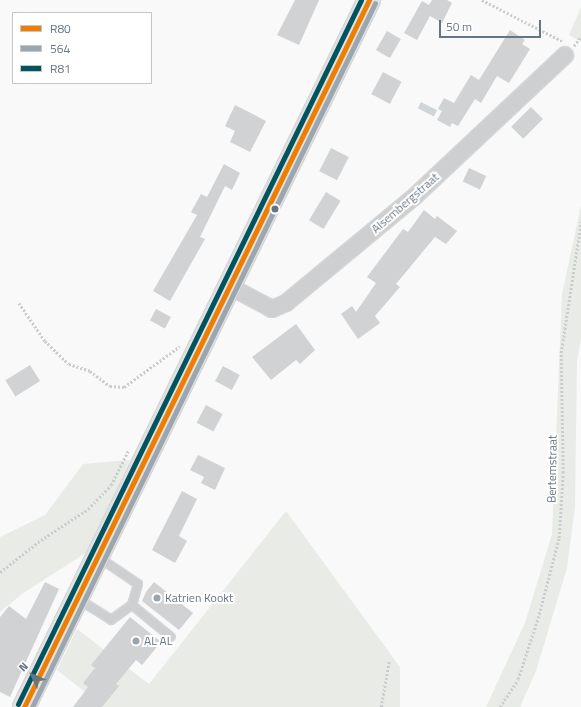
<!DOCTYPE html>
<html>
<head>
<meta charset="utf-8">
<style>
	body { margin:0 }
	#map { position:relative; width:581px; height:707px; overflow:hidden; background:#f9f9f9; font-family:"Titillium Web",sans-serif }
	div>[style] { position:absolute }
	[style*='--x'] { left:calc(var(--x)*1px); top:calc(var(--y)*1px); width:calc(var(--w)*1px); rotate:calc(var(--a)*1deg) }
	.green>* { inset:0; background:#e8ebe6 }
	.water>* { inset:0; background:#ced6d9; transform-origin:0 0 }
	.building>* { inset:0; background:#d0d2d3; transform-origin:0 0 }
	.path>* { height:2.5px; margin-top:-1.25px; transform-origin:0; background:repeating-linear-gradient(90deg,#cbcccd 0 2px,transparent 0 4px) }
	.roads { filter:drop-shadow(1px 0 #d5d6d7) drop-shadow(-1px 0 #d5d6d7) drop-shadow(0 1px #d5d6d7) drop-shadow(0 -1px #d5d6d7) }
	.lane>* { height:8px; margin:-4px; padding:0 4px; transform-origin:4px; border-radius:4px; background:#cecfd0 }
	.street>* { height:16px; margin:-8px; padding:0 8px; transform-origin:8px; border-radius:8px; background:#cecfd0 }
	.primary>* { height:22px; margin:-11px; padding:0 11px; transform-origin:11px; border-radius:11px; background:#e1e2e2 }
	.bus-1>* { height:5px; margin:-2.5px; padding:0 2.5px; transform-origin:2.5px; border-radius:2.5px; background:#ef7d00 }
	.bus-2>* { height:5px; margin:-2.5px; padding:0 2.5px; transform-origin:2.5px; border-radius:2.5px; background:#9ba6ae }
	.bus-3>* { height:5px; margin:-2.5px; padding:0 2.5px; transform-origin:2.5px; border-radius:2.5px; background:#005460 }
	.dots>* { width:11px; height:11px; translate:-50% -50%; box-sizing:border-box; border:2px solid #fff; border-radius:50% }
	span { translate:-50% -50%; white-space:nowrap; text-align:center; line-height:1.15; -webkit-text-stroke:4px #fff; paint-order:stroke }
	.street-label { font-size:12px; color:#657683 }
	.poi-label { font-size:12px; color:#657683 }
	.left { translate:0 -50%; text-align:left }
	.legend { position:absolute; left:12px; top:12px; width:140px; height:72px; box-sizing:border-box; background:#fff; border:1px solid #c1c8cd; margin:0; padding:5px 7px; list-style:none; font-size:12px; color:#657683 }
	.legend li { display:flex; align-items:center; gap:8px; height:20px }
	.legend b { width:20px; border:1px solid #c1c8cd }
	.north { position:absolute; left:12px; top:655px; width:40px; height:40px; -webkit-text-stroke:3px #fff; paint-order:stroke; rotate:314deg; font-size:11px; font-weight:700; line-height:16px; text-align:center; color:#657683 }
	.north::after { content:''; display:block; margin:auto; width:14px; height:18px; background:#657683; clip-path:polygon(50% 0,100% 100%,50% 72%,0 100%) }
	.scale { position:absolute; left:439px; top:20px; width:102px; height:18px; box-sizing:border-box; border:2px solid #657683; border-top:0; padding-left:5px; font-size:12px; line-height:14px; white-space:nowrap; color:#657683; -webkit-text-stroke:3px #fff; paint-order:stroke }
</style>
</head>
<body>
<div id="map">
	<div class="green">
		<div style="clip-path:polygon(581px 7px,581px 42px,569px 35px)"></div>
		<div style="clip-path:polygon(581px 206px,581px 338px,577px 361px,575px 507px,567px 568px,536px 671px,520px 707px,486px 707px,525px 623px,552px 534px,562px 294px)"></div>
		<div style="clip-path:polygon(130px 460px,87px 552px,22px 594px,0 612px,0 537px,45px 515px,83px 464px)"></div>
		<div style="clip-path:polygon(286px 511px,400px 667px,400px 707px,104px 707px,57px 670px,77px 629px,149px 684px)"></div>
	</div>
	<div class="water">
		<div style="left:421px;top:102px;width:18px;height:7px;rotate:27deg"></div>
	</div>
	<div class="building">
		<div style="clip-path:polygon(295px 0,319px 0,299px 45px,277px 35px)"></div>
		<div style="clip-path:polygon(432px 0,447px 0,452px 3px,442px 23px,430px 16px,417px 40px,404px 33px,422px 1px,429px 5px)"></div>
		<div style="clip-path:polygon(510px 30px,525px 40px,522px 44px,530px 49px,509px 83px,497px 76px,481px 103px,475px 99px,458px 126px,452px 123px,450px 127px,437px 120px,442px 111px,438px 109px,444px 98px,454px 103px,471px 75px,479px 80px)"></div>
		<div style="left:387px;top:31px;width:16px;height:22px;rotate:30deg"></div>
		<div style="left:383px;top:72px;width:21px;height:25px;rotate:28deg"></div>
		<div style="clip-path:polygon(235px 105px,266px 121px,250px 152px,230px 142px,235px 131px,225px 126px)"></div>
		<div style="left:531px;top:107px;width:17px;height:28px;rotate:45deg"></div>
		<div style="left:331px;top:148px;width:20px;height:26px;rotate:27deg"></div>
		<div style="clip-path:polygon(224px 164px,240px 173px,232px 190px,225px 186px,200px 237px,205px 239px,170px 301px,153px 291px,197px 215px,191px 212px,201px 194px,207px 197px)"></div>
		<div style="left:469px;top:168px;width:19px;height:15px;rotate:25deg"></div>
		<div style="left:326px;top:192px;width:17px;height:33px;rotate:31deg"></div>
		<div style="clip-path:polygon(424px 210px,435px 219px,437px 216px,457px 231px,446px 244px,435px 237px,396px 284px,400px 287px,375px 316px,380px 323px,358px 339px,341px 314px,352px 306px,356px 312px,376px 283px,367px 277px,403px 229px,408px 232px)"></div>
		<div style="left:156px;top:309px;width:17px;height:13px;rotate:28deg"></div>
		<div style="clip-path:polygon(296px 324px,315px 350px,300px 364px,296px 360px,271px 380px,252px 357px)"></div>
		<div style="left:30px;top:365px;width:19px;height:29px;rotate:58deg"></div>
		<div style="left:223px;top:366px;width:19px;height:17px;rotate:28deg"></div>
		<div style="left:206px;top:405px;width:19px;height:20px;rotate:28deg"></div>
		<div style="clip-path:polygon(198px 455px,225px 468px,215px 490px,201px 483px,204px 477px,190px 470px)"></div>
		<div style="clip-path:polygon(182px 491px,197px 499px,179px 536px,187px 541px,175px 563px,152px 550px)"></div>
		<div style="clip-path:polygon(45px 582px,59px 589px,10px 697px,0 692px,0 617px,9px 606px,26px 619px)"></div>
		<div style="clip-path:polygon(154px 582px,193px 613px,179px 630px,142px 601px,146px 592px)"></div>
		<div style="clip-path:polygon(130px 617px,161px 642px,142px 665px,136px 660px,116px 684px,119px 686px,102px 707px,73px 707px,88px 687px,83px 683px,95px 668px,91px 665px)"></div>
	</div>
	<div class="path">
		<div style="--x:482;--y:0;--w:90;--a:27.1"></div>
		<div style="--x:574;--y:46;--w:12;--a:-55"></div>
		<div style="--x:19;--y:303;--w:46;--a:55.6"></div>
		<div style="--x:45;--y:341;--w:33;--a:44"></div>
		<div style="--x:69;--y:364;--w:22;--a:18"></div>
		<div style="--x:90;--y:371;--w:25;--a:37"></div>
		<div style="--x:110;--y:386;--w:14;--a:4"></div>
		<div style="--x:124;--y:387;--w:69;--a:-36.2"></div>
		<div style="--x:0;--y:572;--w:52;--a:-38"></div>
		<div style="--x:41;--y:540;--w:56;--a:-33.4"></div>
		<div style="--x:88;--y:509;--w:33;--a:-46"></div>
		<div style="--x:111;--y:485;--w:40;--a:-63.4"></div>
		<div style="--x:381;--y:707;--w:47;--a:-80.1"></div>
		<div style="--x:500;--y:707;--w:33;--a:-57"></div>
		<div style="--x:518;--y:679;--w:64;--a:-71.8"></div>
		<div style="--x:538;--y:618;--w:83;--a:-75.3"></div>
		<div style="--x:559;--y:538;--w:65;--a:-86.5"></div>
		<div style="--x:563;--y:473;--w:120;--a:-91"></div>
		<div style="--x:561;--y:353;--w:133;--a:-81.3"></div>
	</div>
	<div class="roads">
		<div class="lane">
			<div style="--x:98;--y:557;--w:48;--a:34"></div>
			<div style="--x:138;--y:584;--w:22;--a:106"></div>
			<div style="--x:132;--y:605;--w:50;--a:39.4"></div>
			<div style="--x:78;--y:599;--w:39;--a:32"></div>
			<div style="--x:111;--y:620;--w:26;--a:-36"></div>
		</div>
		<div class="street">
			<div style="--x:229;--y:286;--w:49;--a:28.1"></div>
			<div style="--x:272;--y:309;--w:15;--a:-23"></div>
			<div style="--x:286;--y:303;--w:166;--a:-39.6"></div>
			<div style="--x:414;--y:197;--w:207;--a:-43.2"></div>
		</div>
		<div class="primary">
			<div style="--x:24;--y:707;--w:787;--a:-63.99"></div>
		</div>
	</div>
	<div class="bus-1">
		<div style="--x:24;--y:707;--w:787;--a:-63.99"></div>
	</div>
	<div class="bus-2">
		<div style="--x:32;--y:707;--w:783;--a:-64.02"></div>
	</div>
	<div class="bus-3">
		<div style="--x:18;--y:704;--w:783;--a:-64.02"></div>
	</div>
	<div class="dots">
		<div style="left:275px;top:209px;background:#657683"></div>
		<div style="left:157px;top:598px;background:#99a4ac"></div>
		<div style="left:136px;top:641px;background:#99a4ac"></div>
	</div>
	<div class="street-label">
		<span style="left:405px;top:203px;rotate:-41deg">Alsembergstraat</span>
		<span style="left:552px;top:469px;rotate:-89deg">Bertemstraat</span>
	</div>
	<div class="poi-label">
		<span class="left" style="left:165px;top:598px">Katrien Kookt</span>
		<span class="left" style="left:144px;top:641px">AL AL</span>
	</div>
	<ul class="legend">
	<li><b style="height:5px;background:#ef7d00"></b>R80</li>
	<li><b style="height:5px;background:#9ba6ae"></b>564</li>
	<li><b style="height:5px;background:#005460"></b>R81</li>
	</ul>
	<div class="north">N</div>
	<div class="scale">50 m</div>
</div>
</body>
</html>
